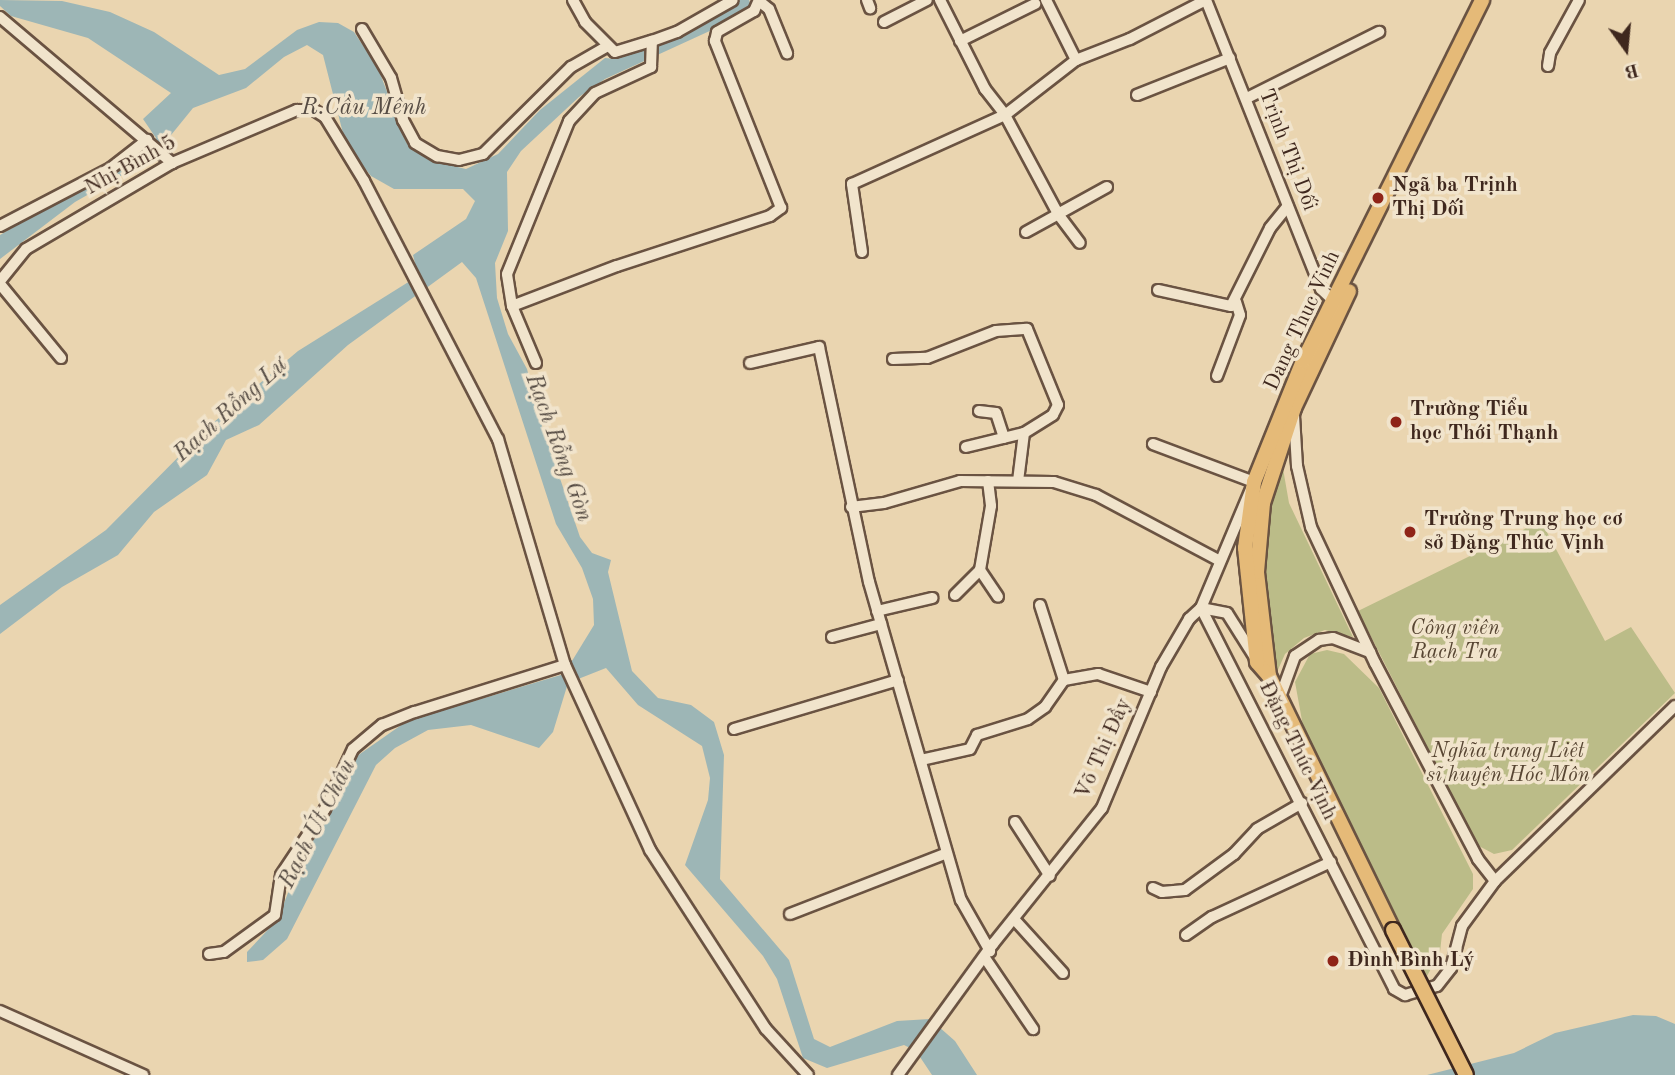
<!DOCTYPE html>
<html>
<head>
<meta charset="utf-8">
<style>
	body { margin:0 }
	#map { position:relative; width:1675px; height:1075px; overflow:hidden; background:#ead5b0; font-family:"Old Standard TT",serif }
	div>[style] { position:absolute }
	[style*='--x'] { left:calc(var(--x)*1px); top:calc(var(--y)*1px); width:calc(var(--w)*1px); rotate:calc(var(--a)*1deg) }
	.green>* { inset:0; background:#bbbc88 }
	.water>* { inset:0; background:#9db6b6 }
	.roads { filter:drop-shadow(2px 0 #6a5342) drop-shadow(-2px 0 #6a5342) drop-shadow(0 2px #6a5342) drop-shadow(0 -2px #6a5342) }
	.minor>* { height:10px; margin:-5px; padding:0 5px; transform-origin:5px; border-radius:5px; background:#f1e4cc }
	.major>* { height:14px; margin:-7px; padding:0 7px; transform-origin:7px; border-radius:7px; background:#e5ba78 }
	.bridges { filter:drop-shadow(2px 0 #3f281e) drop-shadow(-2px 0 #3f281e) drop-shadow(0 2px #3f281e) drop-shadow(0 -2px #3f281e) }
	.major-bridge>* { height:14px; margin:-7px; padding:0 7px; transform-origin:7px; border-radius:7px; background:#e5ba78 }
	.dots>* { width:19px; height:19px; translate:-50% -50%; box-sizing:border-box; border:4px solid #f1e4cc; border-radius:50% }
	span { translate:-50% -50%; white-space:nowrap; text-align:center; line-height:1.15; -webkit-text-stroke:7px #f1e4cc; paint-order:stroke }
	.street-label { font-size:21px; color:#3f281e }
	.poi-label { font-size:21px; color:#3f281e; font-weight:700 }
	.left { translate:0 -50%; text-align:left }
	.park-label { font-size:21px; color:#584633; font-style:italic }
	.water-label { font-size:23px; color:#564c44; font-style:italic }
	.north { position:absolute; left:1591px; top:14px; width:70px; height:70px; -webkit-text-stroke:5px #f1e4cc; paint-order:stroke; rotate:165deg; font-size:19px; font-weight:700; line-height:28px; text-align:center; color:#3f281e }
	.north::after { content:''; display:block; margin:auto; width:24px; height:32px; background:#3f281e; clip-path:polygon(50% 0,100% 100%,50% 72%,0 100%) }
</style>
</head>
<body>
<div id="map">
	<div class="green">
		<div style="clip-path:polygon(1281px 457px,1289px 503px,1353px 637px,1325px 630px,1304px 638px,1285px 654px,1277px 672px,1263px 611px,1265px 508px)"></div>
		<div style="clip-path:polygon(1541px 521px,1605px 641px,1631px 627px,1675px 693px,1512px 850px,1494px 854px,1477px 845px,1358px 611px)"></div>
		<div style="clip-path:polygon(1327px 650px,1344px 654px,1379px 688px,1473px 874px,1473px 889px,1442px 934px,1440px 952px,1427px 976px,1305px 737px,1295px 682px,1310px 654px)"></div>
	</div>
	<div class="water">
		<div style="clip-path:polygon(0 0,62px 1px,110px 12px,154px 32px,219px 75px,245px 69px,297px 30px,319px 22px,338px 23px,354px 32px,378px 68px,406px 142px,432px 161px,466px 169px,498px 154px,540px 110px,605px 58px,616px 59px,684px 36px,740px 0,749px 0,751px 5px,738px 18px,605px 79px,579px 97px,521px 151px,507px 172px,508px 231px,495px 263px,497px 298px,508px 334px,527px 369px,539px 417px,580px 537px,592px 553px,611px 560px,608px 572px,632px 671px,658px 698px,691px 705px,714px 722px,724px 755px,720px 879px,789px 960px,814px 1039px,830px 1047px,897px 1021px,930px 1019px,955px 1041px,977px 1075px,932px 1075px,916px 1051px,904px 1045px,827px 1068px,803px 1058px,777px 979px,763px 956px,685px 865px,708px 800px,710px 778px,702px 746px,638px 705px,606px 668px,568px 683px,553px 732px,539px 748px,471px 725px,428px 730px,395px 748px,376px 765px,287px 939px,263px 960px,247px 962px,247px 952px,278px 919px,302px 856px,324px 825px,357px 756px,407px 721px,564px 674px,594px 625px,593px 599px,582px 568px,556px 524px,476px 278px,462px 262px,348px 345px,259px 425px,226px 440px,207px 475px,154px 512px,118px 555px,62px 587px,0 634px,0 605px,106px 530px,207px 428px,298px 351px,418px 276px,413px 255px,466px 219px,475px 201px,463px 189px,394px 189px,371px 176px,346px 145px,323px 55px,307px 45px,284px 57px,246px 88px,193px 108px,167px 140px,133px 169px,75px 202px,0 259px,0 235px,147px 149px,156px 138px,143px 119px,171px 93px,88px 38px,11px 16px,0 6px)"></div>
		<div style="clip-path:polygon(1633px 1015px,1656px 1016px,1675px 1024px,1675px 1075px,1427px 1075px,1514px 1053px,1555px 1033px)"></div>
	</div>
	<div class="roads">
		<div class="minor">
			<div style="--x:573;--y:0;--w:25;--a:61"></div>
			<div style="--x:585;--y:22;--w:42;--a:45"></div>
			<div style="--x:615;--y:52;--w:39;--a:-17"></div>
			<div style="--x:867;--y:0;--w:9;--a:69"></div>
			<div style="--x:940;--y:0;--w:100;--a:63.2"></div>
			<div style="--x:985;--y:89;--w:33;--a:52"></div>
			<div style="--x:1005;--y:115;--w:112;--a:61.8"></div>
			<div style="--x:1058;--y:214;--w:56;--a:-28.9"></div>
			<div style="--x:1046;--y:0;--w:67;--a:63.4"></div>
			<div style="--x:1206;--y:0;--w:311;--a:68.3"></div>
			<div style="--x:1321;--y:289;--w:22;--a:43"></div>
			<div style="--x:759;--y:1;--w:13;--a:39"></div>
			<div style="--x:769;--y:9;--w:48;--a:67.8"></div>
			<div style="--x:0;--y:17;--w:226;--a:40.3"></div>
			<div style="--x:884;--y:22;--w:48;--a:-27.1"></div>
			<div style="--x:362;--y:29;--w:57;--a:59.4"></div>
			<div style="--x:391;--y:78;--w:44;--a:74.1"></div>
			<div style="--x:403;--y:120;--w:26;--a:62"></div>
			<div style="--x:415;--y:143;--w:26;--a:31"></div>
			<div style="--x:437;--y:156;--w:22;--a:10"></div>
			<div style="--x:459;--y:160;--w:25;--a:-14"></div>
			<div style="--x:483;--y:154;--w:124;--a:-44.7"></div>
			<div style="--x:571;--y:67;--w:40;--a:-29.7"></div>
			<div style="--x:960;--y:41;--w:84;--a:-26.3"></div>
			<div style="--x:1548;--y:66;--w:13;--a:-81"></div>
			<div style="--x:1550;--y:53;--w:60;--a:-61.3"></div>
			<div style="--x:1137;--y:95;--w:100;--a:-21.7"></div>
			<div style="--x:1247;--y:98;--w:148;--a:-26.6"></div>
			<div style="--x:0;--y:226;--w:125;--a:-27.6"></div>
			<div style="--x:111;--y:168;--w:46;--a:-37.9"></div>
			<div style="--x:1026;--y:232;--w:37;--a:-29"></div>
			<div style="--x:1058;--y:214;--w:36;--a:53"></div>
			<div style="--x:862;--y:252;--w:69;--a:-98.4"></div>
			<div style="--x:852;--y:184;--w:168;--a:-24.3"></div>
			<div style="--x:1005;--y:115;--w:90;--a:-37.8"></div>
			<div style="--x:1076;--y:60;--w:58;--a:-21.3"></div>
			<div style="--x:1130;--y:39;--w:85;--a:-27.2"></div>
			<div style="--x:0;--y:281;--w:41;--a:-50.9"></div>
			<div style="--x:26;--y:249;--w:169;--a:-30.5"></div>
			<div style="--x:172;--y:163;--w:136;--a:-23"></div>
			<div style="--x:297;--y:110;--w:17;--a:0"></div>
			<div style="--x:314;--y:110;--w:13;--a:32"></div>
			<div style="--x:325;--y:117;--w:75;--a:58.6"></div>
			<div style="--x:364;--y:181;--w:291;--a:62.6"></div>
			<div style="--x:498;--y:439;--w:236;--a:73.5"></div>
			<div style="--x:565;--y:665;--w:204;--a:65.3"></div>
			<div style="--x:650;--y:850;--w:213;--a:57.1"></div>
			<div style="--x:766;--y:1029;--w:62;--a:47.6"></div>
			<div style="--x:0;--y:284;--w:96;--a:50.5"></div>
			<div style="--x:1158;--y:290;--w:75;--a:12.4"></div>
			<div style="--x:1231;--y:306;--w:87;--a:-63.4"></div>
			<div style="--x:1270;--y:228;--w:28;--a:-51"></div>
			<div style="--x:512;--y:306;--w:112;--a:-20.9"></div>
			<div style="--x:617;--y:266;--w:161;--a:-18.1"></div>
			<div style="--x:770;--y:216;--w:14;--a:-36"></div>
			<div style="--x:781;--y:208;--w:180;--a:-111.6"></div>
			<div style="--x:715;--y:41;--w:9;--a:-77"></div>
			<div style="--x:717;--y:32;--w:43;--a:-29.6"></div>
			<div style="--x:754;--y:11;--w:12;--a:-66"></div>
			<div style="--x:893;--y:359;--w:34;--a:-2"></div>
			<div style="--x:927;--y:358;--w:74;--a:-21.4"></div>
			<div style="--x:996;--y:331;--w:31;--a:-4"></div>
			<div style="--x:1027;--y:329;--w:82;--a:67.8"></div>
			<div style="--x:1058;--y:405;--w:11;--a:117"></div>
			<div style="--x:1053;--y:415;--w:34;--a:148"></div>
			<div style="--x:1024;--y:433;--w:48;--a:97.1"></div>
			<div style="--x:536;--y:363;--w:62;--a:-112.8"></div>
			<div style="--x:512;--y:306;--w:32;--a:-99"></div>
			<div style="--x:507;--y:274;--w:165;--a:-67.9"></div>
			<div style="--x:569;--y:121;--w:38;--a:-47"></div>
			<div style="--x:595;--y:93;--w:62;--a:-24.9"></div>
			<div style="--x:651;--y:67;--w:26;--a:-88"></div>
			<div style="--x:652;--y:41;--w:27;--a:-20"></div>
			<div style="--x:677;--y:32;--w:64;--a:-29.7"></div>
			<div style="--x:750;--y:363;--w:71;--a:-13.1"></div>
			<div style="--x:819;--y:347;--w:240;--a:78"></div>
			<div style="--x:869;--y:582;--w:331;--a:73.9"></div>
			<div style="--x:961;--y:900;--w:59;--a:60.4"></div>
			<div style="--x:1217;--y:376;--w:65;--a:-69.3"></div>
			<div style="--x:1240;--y:315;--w:14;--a:-107"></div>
			<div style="--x:979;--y:411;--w:17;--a:7"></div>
			<div style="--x:996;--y:413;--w:26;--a:72"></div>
			<div style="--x:966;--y:447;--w:60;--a:-13.6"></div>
			<div style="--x:988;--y:481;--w:25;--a:83"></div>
			<div style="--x:991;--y:506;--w:65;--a:99.8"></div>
			<div style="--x:980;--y:570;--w:32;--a:56"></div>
			<div style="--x:851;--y:507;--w:33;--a:-7"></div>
			<div style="--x:884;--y:503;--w:79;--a:-16.1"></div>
			<div style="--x:960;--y:481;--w:94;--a:0.6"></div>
			<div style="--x:1054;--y:482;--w:44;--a:17.2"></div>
			<div style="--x:1096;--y:495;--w:138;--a:28"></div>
			<div style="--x:955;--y:595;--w:35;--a:-45"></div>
			<div style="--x:1040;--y:605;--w:79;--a:72.3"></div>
			<div style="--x:1064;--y:680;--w:35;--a:-10"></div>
			<div style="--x:1098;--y:674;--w:56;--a:18.8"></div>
			<div style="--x:1201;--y:608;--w:427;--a:63.1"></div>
			<div style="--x:1394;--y:989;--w:13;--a:29"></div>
			<div style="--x:1405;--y:995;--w:33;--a:-16"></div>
			<div style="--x:1437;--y:986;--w:23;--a:-52"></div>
			<div style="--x:1451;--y:968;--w:43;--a:-75.3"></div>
			<div style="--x:1462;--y:926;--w:56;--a:-53.7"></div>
			<div style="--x:1495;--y:881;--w:28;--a:-128"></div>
			<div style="--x:1478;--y:859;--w:221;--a:-117.7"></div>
			<div style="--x:1375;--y:663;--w:150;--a:-115.2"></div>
			<div style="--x:1311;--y:527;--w:63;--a:-102.9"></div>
			<div style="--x:1297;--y:466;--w:50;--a:-93.4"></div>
			<div style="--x:1201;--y:608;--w:26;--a:11"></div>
			<div style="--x:1227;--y:613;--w:51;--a:57.9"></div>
			<div style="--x:877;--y:611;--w:57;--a:-13.3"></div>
			<div style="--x:832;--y:637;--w:51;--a:-14.9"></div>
			<div style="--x:1279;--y:700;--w:47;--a:-70"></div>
			<div style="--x:1295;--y:656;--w:29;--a:-34"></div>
			<div style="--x:1319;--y:640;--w:14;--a:-8"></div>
			<div style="--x:1333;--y:638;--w:40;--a:21"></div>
			<div style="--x:734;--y:729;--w:171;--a:-16.6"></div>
			<div style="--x:921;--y:760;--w:50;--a:-12.7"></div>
			<div style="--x:970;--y:749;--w:16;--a:-63"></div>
			<div style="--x:977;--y:735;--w:53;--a:-17.4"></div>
			<div style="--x:1028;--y:719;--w:21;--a:-35"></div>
			<div style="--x:1045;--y:707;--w:33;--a:-55"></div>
			<div style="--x:1015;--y:822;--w:64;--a:57.1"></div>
			<div style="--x:1495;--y:881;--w:251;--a:-44.2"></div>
			<div style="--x:1153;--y:888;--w:10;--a:24"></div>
			<div style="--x:1162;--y:892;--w:23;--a:-5"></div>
			<div style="--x:1185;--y:890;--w:61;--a:-36.3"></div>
			<div style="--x:1234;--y:854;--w:34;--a:-47"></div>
			<div style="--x:1257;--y:829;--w:52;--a:-30"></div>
			<div style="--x:790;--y:914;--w:168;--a:-21.2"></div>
			<div style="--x:1014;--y:919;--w:73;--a:47.8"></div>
			<div style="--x:1186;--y:935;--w:32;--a:-35"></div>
			<div style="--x:1212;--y:917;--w:131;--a:-24.8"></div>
			<div style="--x:209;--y:954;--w:15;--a:-8"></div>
			<div style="--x:224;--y:952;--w:63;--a:-36"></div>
			<div style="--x:275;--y:915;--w:40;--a:-81.5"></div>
			<div style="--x:281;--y:875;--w:79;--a:-56.3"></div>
			<div style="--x:325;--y:809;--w:66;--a:-65"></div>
			<div style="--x:353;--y:749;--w:38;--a:-40"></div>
			<div style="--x:382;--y:725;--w:35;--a:-22"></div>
			<div style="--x:415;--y:712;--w:157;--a:-17.4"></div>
			<div style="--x:985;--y:958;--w:86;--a:55.9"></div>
			<div style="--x:0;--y:1011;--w:157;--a:24.1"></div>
			<div style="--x:898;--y:1075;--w:162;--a:-54.1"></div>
			<div style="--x:993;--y:944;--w:174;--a:-51.3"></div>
			<div style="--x:1102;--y:808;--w:153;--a:-67.3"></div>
			<div style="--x:1161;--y:667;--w:56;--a:-59.7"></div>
			<div style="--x:1189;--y:619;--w:16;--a:-43"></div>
			<div style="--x:1201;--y:608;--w:137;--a:-67.2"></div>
			<div style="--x:1254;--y:482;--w:108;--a:-159.4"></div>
		</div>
		<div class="major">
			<div style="--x:1269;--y:676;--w:105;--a:-96.6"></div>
			<div style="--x:1257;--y:572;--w:69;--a:-85"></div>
			<div style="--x:1263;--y:503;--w:100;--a:-71.9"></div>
			<div style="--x:1294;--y:408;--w:129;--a:-64.8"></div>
			<div style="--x:1393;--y:930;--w:283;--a:-116"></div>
			<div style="--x:1269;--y:676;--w:18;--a:-131"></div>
			<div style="--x:1257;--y:662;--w:115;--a:-96"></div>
			<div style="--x:1245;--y:548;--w:67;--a:-82.2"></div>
			<div style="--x:1254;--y:482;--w:131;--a:-68"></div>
			<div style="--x:1303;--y:361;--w:403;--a:-63.6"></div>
		</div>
	</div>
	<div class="bridges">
		<div class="major-bridge">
			<div style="--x:1393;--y:930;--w:162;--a:63.3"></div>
		</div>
	</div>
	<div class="dots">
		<div style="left:1378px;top:198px;background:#8f2418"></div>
		<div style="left:1396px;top:422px;background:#8f2418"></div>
		<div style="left:1410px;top:532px;background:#8f2418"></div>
		<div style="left:1333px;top:961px;background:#8f2418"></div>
	</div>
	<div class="street-label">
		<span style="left:1287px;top:150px;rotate:69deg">Trịnh Thị Dối</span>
		<span style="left:131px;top:166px;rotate:-29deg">Nhị Bình 5</span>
		<span style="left:1303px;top:321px;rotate:-65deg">Dang Thuc Vinh</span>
		<span style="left:1104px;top:749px;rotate:-66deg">Võ Thị Đầy</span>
		<span style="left:1297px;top:751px;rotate:64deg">Đặng Thúc Vịnh</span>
	</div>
	<div class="poi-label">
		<span class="left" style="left:1392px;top:198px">Ngã ba Trịnh<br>Thị Dối</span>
		<span class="left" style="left:1410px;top:422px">Trường Tiểu<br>học Thới Thạnh</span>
		<span class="left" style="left:1424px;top:532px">Trường Trung học cơ<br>sở Đặng Thúc Vịnh</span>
		<span class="left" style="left:1347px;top:961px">Đình Bình Lý</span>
	</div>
	<div class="park-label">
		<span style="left:1455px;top:641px">Công viên<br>Rạch Tra</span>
		<span style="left:1508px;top:764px">Nghĩa trang Liệt<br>sĩ huyện Hóc Môn</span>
	</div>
	<div class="water-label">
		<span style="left:364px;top:108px">R.Cầu Mênh</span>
		<span style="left:231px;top:410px;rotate:-42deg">Rạch Rỗng Lự</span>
		<span style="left:558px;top:448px;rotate:70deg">Rạch Rỗng Gòn</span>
		<span style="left:318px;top:824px;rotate:-63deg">Rạch Út Châu</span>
	</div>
	<div class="north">B</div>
</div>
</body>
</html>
